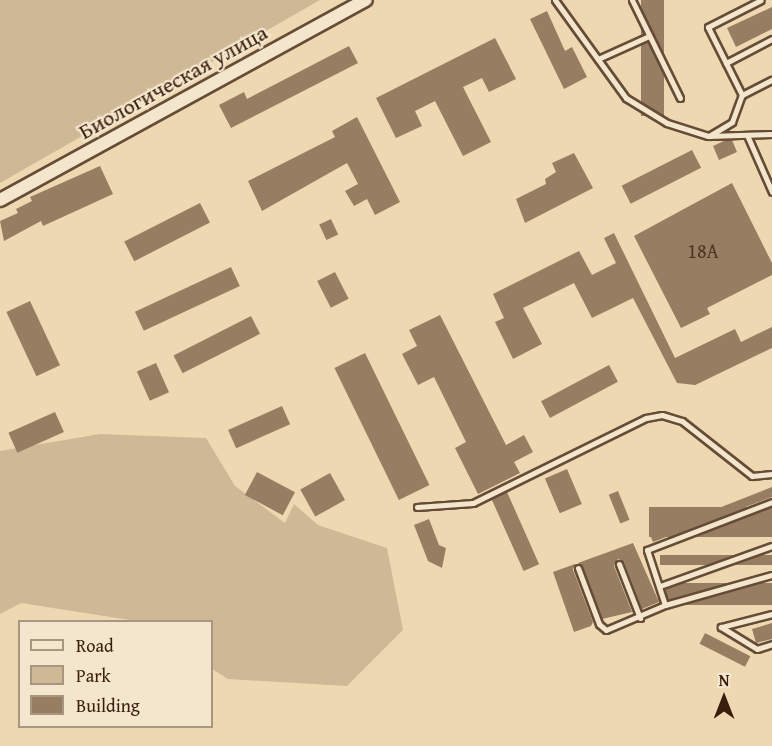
<!DOCTYPE html>
<html>
<head>
<meta charset="utf-8">
<style>
	body { margin:0 }
	#map { position:relative; width:772px; height:746px; overflow:hidden; background:#eed8b1; font-family:"Gentium Book Plus",serif }
	div>[style] { position:absolute }
	[style*='--x'] { left:calc(var(--x)*1px); top:calc(var(--y)*1px); width:calc(var(--w)*1px); rotate:calc(var(--a)*1deg) }
	.green>* { inset:0; background:#cfb895 }
	.building>* { inset:0; background:#977e62; transform-origin:0 0 }
	.roads { filter:drop-shadow(2px 0 #664c36) drop-shadow(-2px 0 #664c36) drop-shadow(0 2px #664c36) drop-shadow(0 -2px #664c36) }
	.service>* { height:5px; margin:-2.5px; padding:0 2.5px; transform-origin:2.5px; border-radius:2.5px; background:#f4e6cc }
	.tertiary>* { height:12px; margin:-6px; padding:0 6px; transform-origin:6px; border-radius:6px; background:#f4e6cc }
	span { translate:-50% -50%; white-space:nowrap; text-align:center; line-height:1.15; -webkit-text-stroke:4.5px #f4e6cc; paint-order:stroke }
	.number-label { font-size:20px; color:#503522 }
	.number-label span { -webkit-text-stroke-width:0 }
	.street-label { font-size:22px; color:#391d0d }
	.legend { position:absolute; left:18px; top:620px; width:195px; height:108px; box-sizing:border-box; background:#f4e6cc; border:2px solid #a99680; margin:0; padding:8px 10px; list-style:none; font-size:18px; color:#391d0d }
	.legend li { display:flex; align-items:center; gap:12px; height:30px }
	.legend b { width:30px; border:2px solid #a99680 }
	.north { position:absolute; left:694px; top:668px; width:60px; height:60px; -webkit-text-stroke:4px #f4e6cc; paint-order:stroke; rotate:0deg; font-size:16px; font-weight:700; line-height:24px; text-align:center; color:#391d0d }
	.north::after { content:''; display:block; margin:auto; width:21px; height:27px; background:#391d0d; clip-path:polygon(50% 0,100% 100%,50% 72%,0 100%) }
</style>
</head>
<body>
<div id="map">
	<div class="green">
		<div style="clip-path:polygon(0 0,320px 0,0 183px)"></div>
		<div style="clip-path:polygon(100px 434px,206px 438px,235px 486px,285px 523px,294px 504px,318px 525px,387px 548px,403px 630px,347px 686px,228px 679px,212px 669px,212px 622px,136px 621px,21px 603px,0 614px,0 451px)"></div>
	</div>
	<div class="building">
		<div style="left:641px;top:0;width:23px;height:116px"></div>
		<div style="clip-path:polygon(772px 7px,772px 29px,736px 47px,727px 28px)"></div>
		<div style="clip-path:polygon(547px 11px,565px 51px,572px 47px,587px 77px,564px 89px,530px 19px)"></div>
		<div style="clip-path:polygon(495px 38px,516px 79px,489px 92px,482px 78px,463px 87px,491px 142px,463px 156px,435px 101px,415px 111px,422px 126px,396px 138px,376px 98px)"></div>
		<div style="clip-path:polygon(349px 46px,358px 63px,231px 128px,219px 105px,244px 92px,247px 99px)"></div>
		<div style="clip-path:polygon(357px 117px,400px 202px,375px 215px,367px 199px,354px 206px,345px 191px,358px 184px,347px 163px,262px 211px,248px 181px,335px 137px,332px 131px)"></div>
		<div style="clip-path:polygon(726px 140px,732px 140px,737px 152px,719px 160px,713px 146px)"></div>
		<div style="left:692px;top:150px;width:20px;height:79px;rotate:63deg"></div>
		<div style="clip-path:polygon(574px 153px,593px 188px,525px 223px,516px 199px,546px 184px,545px 179px,556px 172px,552px 163px)"></div>
		<div style="clip-path:polygon(100px 166px,113px 194px,43px 226px,41px 221px,4px 241px,0 221px,18px 213px,16px 209px,32px 201px,30px 197px)"></div>
		<div style="clip-path:polygon(732px 183px,772px 263px,772px 275px,707px 308px,710px 314px,681px 328px,634px 236px)"></div>
		<div style="left:200px;top:203px;width:22px;height:85px;rotate:63deg"></div>
		<div style="left:331px;top:219px;width:17px;height:13px;rotate:65deg"></div>
		<div style="clip-path:polygon(614px 233px,675px 358px,735px 329px,741px 342px,772px 327px,772px 348px,689px 388px,695px 385px,677px 383px,633px 298px,592px 318px,574px 283px,523px 308px,542px 344px,513px 359px,495px 322px,504px 318px,493px 294px,579px 251px,592px 275px,616px 263px,604px 238px)"></div>
		<div style="left:231px;top:267px;width:21px;height:106px;rotate:65deg"></div>
		<div style="left:335px;top:272px;width:30px;height:20px;rotate:63deg"></div>
		<div style="left:30px;top:301px;width:71px;height:26px;rotate:65deg"></div>
		<div style="clip-path:polygon(440px 315px,506px 445px,524px 435px,533px 452px,514px 462px,520px 473px,478px 494px,455px 448px,466px 442px,434px 377px,418px 385px,402px 354px,417px 346px,409px 330px)"></div>
		<div style="left:251px;top:316px;width:20px;height:87px;rotate:63deg"></div>
		<div style="left:365px;top:353px;width:147px;height:34px;rotate:64deg"></div>
		<div style="left:156px;top:363px;width:32px;height:21px;rotate:66deg"></div>
		<div style="left:609px;top:365px;width:19px;height:77px;rotate:62deg"></div>
		<div style="left:282px;top:406px;width:20px;height:59px;rotate:66deg"></div>
		<div style="left:55px;top:412px;width:22px;height:51px;rotate:66deg"></div>
		<div style="left:567px;top:469px;width:38px;height:24px;rotate:67deg"></div>
		<div style="left:257px;top:472px;width:43px;height:26px;rotate:28deg"></div>
		<div style="left:330px;top:473px;width:31px;height:34px;rotate:61deg"></div>
		<div style="clip-path:polygon(772px 487px,772px 497px,653px 542px,650px 535px)"></div>
		<div style="left:618px;top:491px;width:31px;height:10px;rotate:68deg"></div>
		<div style="left:507px;top:492px;width:79px;height:17px;rotate:66deg"></div>
		<div style="left:772px;top:507px;width:30px;height:123px;rotate:90deg"></div>
		<div style="clip-path:polygon(429px 519px,439px 545px,446px 548px,442px 568px,428px 561px,414px 525px)"></div>
		<div style="clip-path:polygon(633px 543px,659px 602px,642px 609px,624px 562px,618px 559px,614px 566px,632px 612px,602px 619px,578px 563px)"></div>
		<div style="left:772px;top:555px;width:10px;height:112px;rotate:90deg"></div>
		<div style="clip-path:polygon(575px 564px,573px 570px,593px 622px,591px 626px,574px 632px,553px 572px)"></div>
		<div style="left:772px;top:583px;width:22px;height:106px;rotate:90deg"></div>
		<div style="clip-path:polygon(772px 623px,772px 639px,756px 643px,752px 629px)"></div>
		<div style="left:705px;top:633px;width:51px;height:12px;rotate:27deg"></div>
	</div>
	<div class="roads">
		<div class="service">
			<div style="--x:555;--y:0;--w:121;--a:54.1"></div>
			<div style="--x:626;--y:98;--w:48;--a:31.4"></div>
			<div style="--x:667;--y:123;--w:43;--a:17.6"></div>
			<div style="--x:708;--y:136;--w:64;--a:-1.8"></div>
			<div style="--x:632;--y:0;--w:109;--a:63.9"></div>
			<div style="--x:598;--y:59;--w:56;--a:-24.3"></div>
			<div style="--x:726;--y:63;--w:52;--a:-27.6"></div>
			<div style="--x:742;--y:95;--w:76;--a:-116.6"></div>
			<div style="--x:708;--y:27;--w:59;--a:-27"></div>
			<div style="--x:747;--y:135;--w:62;--a:66.3"></div>
			<div style="--x:709;--y:136;--w:27;--a:-31"></div>
			<div style="--x:732;--y:122;--w:29;--a:-70"></div>
			<div style="--x:742;--y:95;--w:34;--a:-27"></div>
			<div style="--x:417;--y:507;--w:56;--a:-4.1"></div>
			<div style="--x:473;--y:503;--w:193;--a:-26.2"></div>
			<div style="--x:646;--y:418;--w:16;--a:-11"></div>
			<div style="--x:662;--y:415;--w:21;--a:17"></div>
			<div style="--x:682;--y:421;--w:89;--a:38.2"></div>
			<div style="--x:752;--y:476;--w:20;--a:-6"></div>
			<div style="--x:619;--y:564;--w:58;--a:68.7"></div>
			<div style="--x:578;--y:568;--w:60;--a:69.4"></div>
			<div style="--x:599;--y:624;--w:9;--a:41"></div>
			<div style="--x:606;--y:630;--w:64;--a:-23"></div>
			<div style="--x:665;--y:605;--w:111;--a:-15.7"></div>
			<div style="--x:660;--y:586;--w:119;--a:-19.7"></div>
			<div style="--x:665;--y:605;--w:58;--a:-108.1"></div>
			<div style="--x:647;--y:550;--w:134;--a:-21"></div>
			<div style="--x:772;--y:614;--w:53;--a:165.7"></div>
			<div style="--x:721;--y:627;--w:42;--a:31.4"></div>
			<div style="--x:757;--y:649;--w:16;--a:-18"></div>
		</div>
		<div class="tertiary">
			<div style="--x:0;--y:200;--w:417;--a:-28.7"></div>
		</div>
	</div>
	<div class="number-label">
		<span style="left:703px;top:250px">18А</span>
	</div>
	<div class="street-label">
		<span style="left:173px;top:82px;rotate:-29deg">Биологическая улица</span>
	</div>
	<ul class="legend">
	<li><b style="height:8px;background:#f4e6cc"></b>Road</li>
	<li><b style="height:16px;background:#cfb895"></b>Park</li>
	<li><b style="height:16px;background:#977e62"></b>Building</li>
	</ul>
	<div class="north">N</div>
</div>
</body>
</html>
